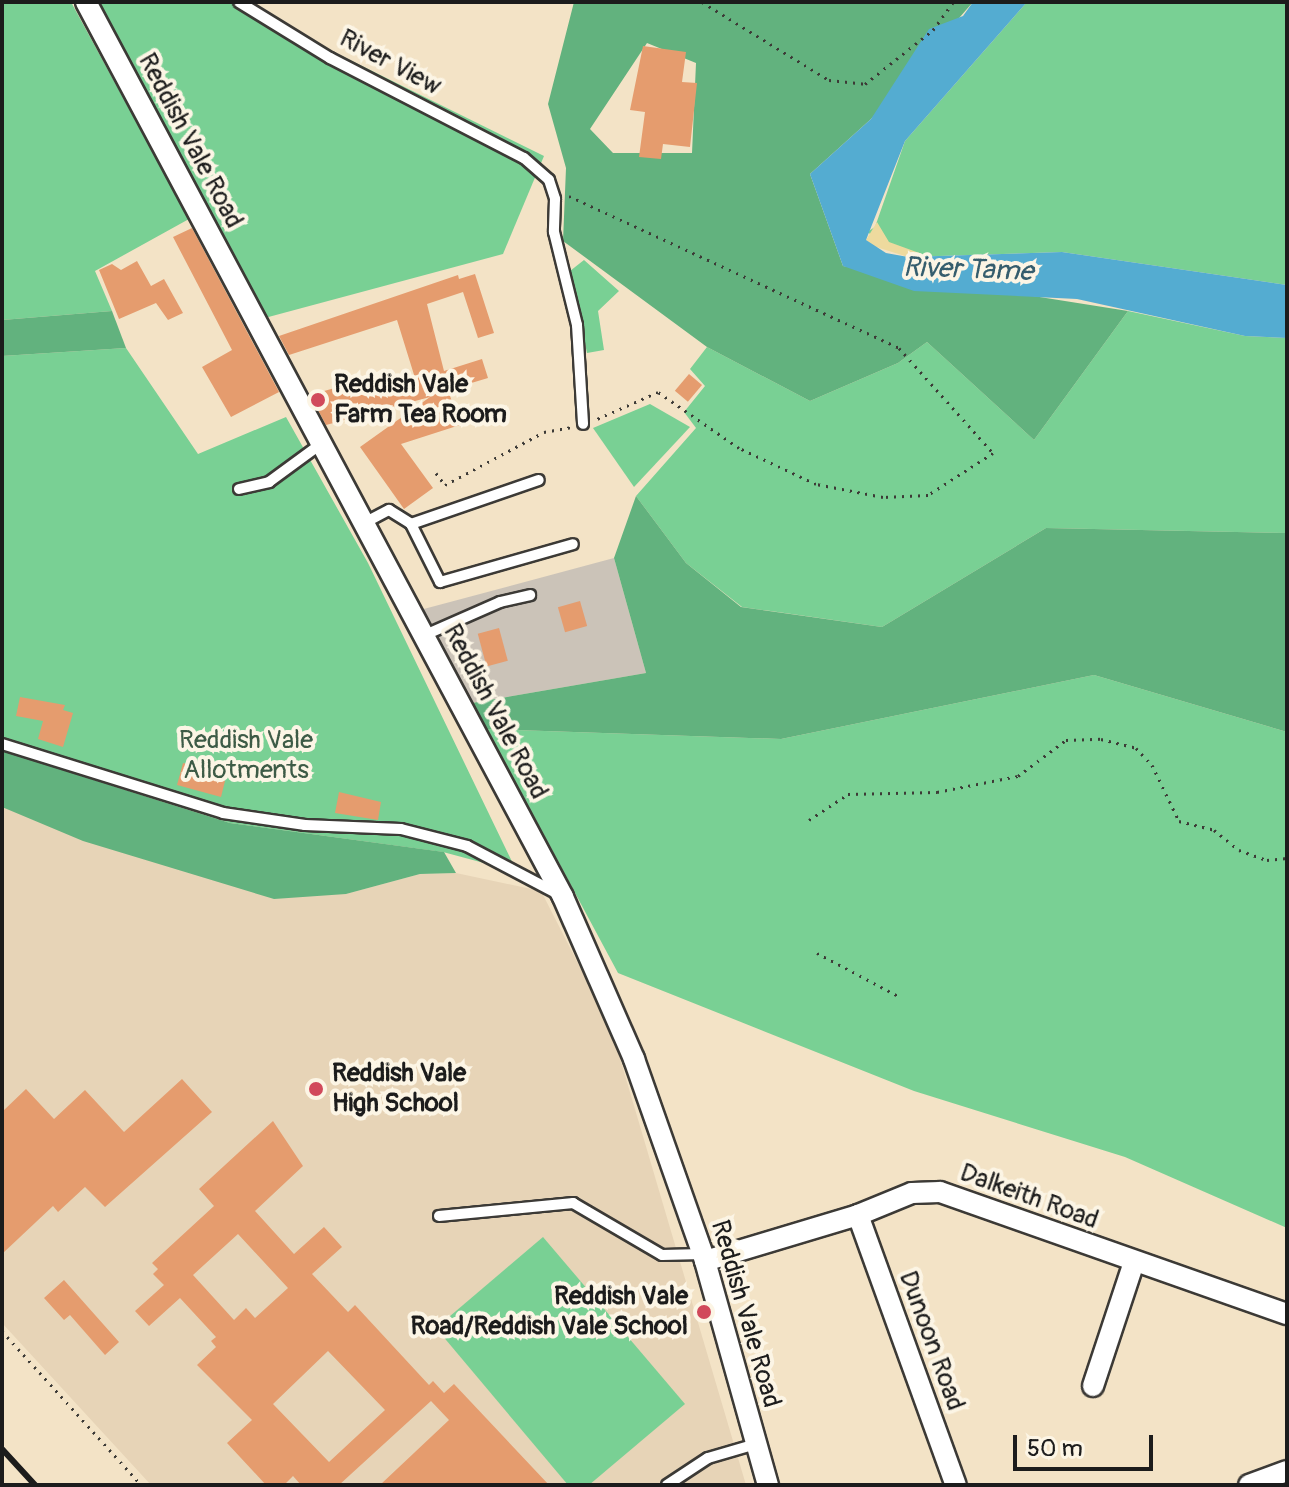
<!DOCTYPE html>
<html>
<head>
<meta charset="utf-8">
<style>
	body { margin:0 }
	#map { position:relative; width:1289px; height:1487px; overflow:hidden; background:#f3e3c6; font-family:Pangolin,sans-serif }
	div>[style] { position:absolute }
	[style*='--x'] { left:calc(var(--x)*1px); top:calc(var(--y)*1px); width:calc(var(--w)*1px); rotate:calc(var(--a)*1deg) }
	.built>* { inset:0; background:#e7d4b7 }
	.industrial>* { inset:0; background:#cbc3b8 }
	.green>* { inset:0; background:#79d094 }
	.forest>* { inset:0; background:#62b27e }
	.sand>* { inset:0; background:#eeda9e }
	.water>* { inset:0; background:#54acd1 }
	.building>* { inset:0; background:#e59c6e; transform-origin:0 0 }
	.path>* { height:3px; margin-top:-1.5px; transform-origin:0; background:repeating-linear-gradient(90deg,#3c3a36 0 2px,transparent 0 8px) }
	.roads { filter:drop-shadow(2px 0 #3c3a36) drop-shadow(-2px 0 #3c3a36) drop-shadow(0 2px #3c3a36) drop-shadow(0 -2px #3c3a36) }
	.lane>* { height:10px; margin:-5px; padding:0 5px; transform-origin:5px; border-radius:5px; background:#fff }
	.street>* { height:20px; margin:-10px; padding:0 10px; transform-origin:10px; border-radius:10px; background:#fff }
	.rail>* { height:6px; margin:-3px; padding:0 3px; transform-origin:3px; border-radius:3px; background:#1c1c1c }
	.dots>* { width:22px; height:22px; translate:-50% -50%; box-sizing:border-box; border:4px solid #fcf5e5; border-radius:50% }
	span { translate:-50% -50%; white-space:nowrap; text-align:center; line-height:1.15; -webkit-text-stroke:8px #fcf5e5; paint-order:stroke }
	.street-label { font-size:26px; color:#1c1c1c }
	.poi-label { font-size:26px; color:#1c1c1c; font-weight:700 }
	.left { translate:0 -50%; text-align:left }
	.right { translate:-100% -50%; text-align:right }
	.park-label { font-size:26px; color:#3d5b46 }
	.water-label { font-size:28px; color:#355d6d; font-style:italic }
	.frame { position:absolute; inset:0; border:4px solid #1c1c1c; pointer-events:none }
	.scale { position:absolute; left:1013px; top:1435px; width:140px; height:36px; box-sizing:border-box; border:4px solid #1c1c1c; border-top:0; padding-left:10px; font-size:24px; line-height:28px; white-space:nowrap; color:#1c1c1c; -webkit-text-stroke:6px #fcf5e5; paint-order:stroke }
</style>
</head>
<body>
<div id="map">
	<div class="built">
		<div style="clip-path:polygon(2px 807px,346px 894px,420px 874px,456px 873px,541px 891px,611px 1028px,746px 1485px,151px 1485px,2px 1323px)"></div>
	</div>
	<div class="industrial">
		<div style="clip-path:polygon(614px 558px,646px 673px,472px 703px,420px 610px)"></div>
	</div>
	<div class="green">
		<div style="clip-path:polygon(2px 2px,71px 2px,189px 219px,95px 271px,112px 311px,2px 320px)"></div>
		<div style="clip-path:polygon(96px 2px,233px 2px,544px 156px,503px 254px,261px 319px)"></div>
		<div style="clip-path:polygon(1027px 2px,1287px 2px,1287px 285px,1062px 252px,908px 257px,867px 232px,875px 227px,905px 141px)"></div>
		<div style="clip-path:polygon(584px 260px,619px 291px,598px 311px,604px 350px,587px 353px,570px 271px)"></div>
		<div style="clip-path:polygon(1128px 311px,1245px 336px,1287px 338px,1287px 533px,1046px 528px,882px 627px,742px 607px,686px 563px,636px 496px,696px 428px,684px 412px,705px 386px,690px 369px,707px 347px,810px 401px,898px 363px,927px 342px,1034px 440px)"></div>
		<div style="clip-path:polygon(126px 348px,198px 454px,286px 417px,368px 563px,517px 872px,443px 852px,230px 823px,2px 751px,2px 356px)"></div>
		<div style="clip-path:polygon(650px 404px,690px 427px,634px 487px,593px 428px)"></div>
		<div style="clip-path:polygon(1094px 675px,1287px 732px,1287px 1228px,1125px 1157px,914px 1091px,618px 973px,487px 729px,781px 739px)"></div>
		<div style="clip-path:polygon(543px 1237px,685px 1404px,589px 1485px,568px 1485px,436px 1328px)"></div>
	</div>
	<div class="forest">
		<div style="clip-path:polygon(evenodd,574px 2px,973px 2px,871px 119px,810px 174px,843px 266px,1128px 311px,1034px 440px,927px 342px,898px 363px,810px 401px,707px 347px,563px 241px,566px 168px,548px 104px,574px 2px,647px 43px,696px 63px,692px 153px,613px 153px,590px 129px,647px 43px)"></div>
		<div style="clip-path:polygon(112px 311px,126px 348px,2px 356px,2px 320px)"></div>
		<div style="clip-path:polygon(636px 496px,686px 563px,741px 607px,882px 627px,1046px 528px,1287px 533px,1287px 732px,1094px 675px,781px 739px,487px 729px,472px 703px,646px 673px,614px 558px)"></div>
		<div style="clip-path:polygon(2px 751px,230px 823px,444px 852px,456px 873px,420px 874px,346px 894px,274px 899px,83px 841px,2px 807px)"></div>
	</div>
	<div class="sand">
		<div style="clip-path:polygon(877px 222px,889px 242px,922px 254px,908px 257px,873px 246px,866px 240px)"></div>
	</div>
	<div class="water">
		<div style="clip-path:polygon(973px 2px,1027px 2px,905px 141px,866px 240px,886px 253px,908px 257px,1062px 252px,1287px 285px,1287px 338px,1245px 336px,1077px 299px,914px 291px,843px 266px,810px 174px,871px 119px,929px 29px,963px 16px)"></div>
	</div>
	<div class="building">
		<div style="clip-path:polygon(643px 46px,686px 52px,682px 82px,697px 83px,690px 147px,663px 144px,661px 159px,639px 157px,645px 112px,630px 110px)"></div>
		<div style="clip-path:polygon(192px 228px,279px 392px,231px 417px,202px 367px,232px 350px,173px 237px)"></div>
		<div style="clip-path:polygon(137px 261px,151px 286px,164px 279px,183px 313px,168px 320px,156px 303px,119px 319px,99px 270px,112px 264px,121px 270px)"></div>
		<div style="clip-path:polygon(475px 274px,494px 333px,478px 338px,463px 292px,427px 304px,444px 371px,482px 359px,488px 378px,448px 390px,460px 425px,401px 444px,433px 488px,404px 509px,360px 447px,430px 397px,326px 425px,310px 395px,370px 378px,377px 377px,380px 388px,415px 378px,397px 320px,289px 355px,279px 336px,458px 275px,459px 279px)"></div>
		<div style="left:689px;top:374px;width:17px;height:22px;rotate:40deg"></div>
		<div style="left:580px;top:601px;width:26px;height:23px;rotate:74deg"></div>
		<div style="left:499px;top:628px;width:34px;height:22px;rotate:75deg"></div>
		<div style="clip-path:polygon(20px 697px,65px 705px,63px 710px,73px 713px,63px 747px,38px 739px,43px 721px,16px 716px)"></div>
		<div style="clip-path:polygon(183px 763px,198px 767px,196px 774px,225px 781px,221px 797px,177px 785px)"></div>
		<div style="clip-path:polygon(339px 792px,381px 802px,378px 820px,335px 813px)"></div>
		<div style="clip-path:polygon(182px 1079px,212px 1112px,105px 1207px,85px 1187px,58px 1212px,53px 1206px,2px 1254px,2px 1112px,26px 1089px,54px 1119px,85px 1090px,124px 1132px)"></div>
		<div style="clip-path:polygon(evenodd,273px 1121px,303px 1166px,255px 1211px,294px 1254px,324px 1227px,342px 1247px,312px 1274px,348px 1312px,355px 1305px,429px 1385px,433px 1381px,444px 1393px,454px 1384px,549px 1485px,380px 1485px,449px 1420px,431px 1401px,339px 1485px,301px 1485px,293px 1476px,284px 1485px,266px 1485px,227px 1443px,252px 1420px,197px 1365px,216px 1347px,211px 1341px,216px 1337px,180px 1298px,149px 1326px,135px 1311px,164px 1285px,153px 1274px,158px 1269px,152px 1263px,214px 1206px,199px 1189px,273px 1121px,238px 1234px,288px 1288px,255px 1318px,246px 1308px,234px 1320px,193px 1275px,238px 1234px,273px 1121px,328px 1351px,385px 1410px,329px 1462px,273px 1404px,328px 1351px)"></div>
		<div style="clip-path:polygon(64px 1280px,119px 1342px,105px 1355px,70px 1315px,64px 1320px,44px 1298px)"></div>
	</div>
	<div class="path">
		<div style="--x:702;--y:2;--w:149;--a:31.6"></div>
		<div style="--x:829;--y:80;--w:36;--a:6"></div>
		<div style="--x:865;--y:84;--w:87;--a:-38.5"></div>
		<div style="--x:933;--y:30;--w:34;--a:-54"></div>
		<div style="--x:569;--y:196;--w:363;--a:24.7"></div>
		<div style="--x:899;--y:348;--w:141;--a:48.2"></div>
		<div style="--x:993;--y:453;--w:77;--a:147.1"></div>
		<div style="--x:928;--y:495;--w:45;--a:177.5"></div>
		<div style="--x:883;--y:497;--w:68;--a:-169"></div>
		<div style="--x:816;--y:484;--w:85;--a:-154.9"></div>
		<div style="--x:739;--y:448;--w:98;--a:-145.3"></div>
		<div style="--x:658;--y:392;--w:67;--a:156.1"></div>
		<div style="--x:436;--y:473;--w:15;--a:53"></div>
		<div style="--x:445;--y:485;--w:112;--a:-28.2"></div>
		<div style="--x:544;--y:432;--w:27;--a:-10"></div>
		<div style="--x:809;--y:820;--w:47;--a:-33.7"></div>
		<div style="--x:848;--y:794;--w:89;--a:-1.3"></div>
		<div style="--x:937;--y:792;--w:83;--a:-11.2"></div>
		<div style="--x:1018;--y:776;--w:60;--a:-36.9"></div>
		<div style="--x:1066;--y:740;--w:35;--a:-2"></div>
		<div style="--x:1101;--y:739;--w:36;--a:14"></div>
		<div style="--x:1136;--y:748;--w:23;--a:47"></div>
		<div style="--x:1152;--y:765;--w:62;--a:64.3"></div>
		<div style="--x:1179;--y:821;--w:36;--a:14"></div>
		<div style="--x:1214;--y:830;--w:32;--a:39"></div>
		<div style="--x:1239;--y:850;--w:30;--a:20"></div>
		<div style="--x:1267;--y:860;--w:20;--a:-6"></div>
		<div style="--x:817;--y:953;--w:94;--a:27.9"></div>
		<div style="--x:2;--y:1331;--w:207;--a:47.9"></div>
	</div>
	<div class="roads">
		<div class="lane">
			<div style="--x:239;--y:2;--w:107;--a:31.6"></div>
			<div style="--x:330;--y:58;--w:218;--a:27.3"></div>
			<div style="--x:524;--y:158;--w:33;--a:41"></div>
			<div style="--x:549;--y:180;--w:20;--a:72"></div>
			<div style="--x:555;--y:199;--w:33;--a:92"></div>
			<div style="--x:554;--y:232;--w:96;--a:76.1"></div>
			<div style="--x:577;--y:325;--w:99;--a:86.5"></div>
			<div style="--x:239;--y:489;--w:31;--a:-13"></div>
			<div style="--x:269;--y:482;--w:66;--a:-36.3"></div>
			<div style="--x:366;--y:522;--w:26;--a:-28"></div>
			<div style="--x:389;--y:510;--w:26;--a:32"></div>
			<div style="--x:411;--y:524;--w:135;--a:-19"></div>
			<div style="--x:411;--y:524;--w:65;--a:63.4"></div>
			<div style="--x:440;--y:582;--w:138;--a:-15.9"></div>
			<div style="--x:425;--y:635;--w:82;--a:-23.7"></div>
			<div style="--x:500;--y:602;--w:31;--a:-13"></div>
			<div style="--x:2;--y:744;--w:232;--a:17.3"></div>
			<div style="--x:223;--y:813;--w:83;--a:8.3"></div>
			<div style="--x:305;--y:825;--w:96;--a:2.4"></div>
			<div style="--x:401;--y:829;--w:68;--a:14.4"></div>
			<div style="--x:467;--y:846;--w:103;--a:27.8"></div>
			<div style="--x:439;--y:1216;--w:135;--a:-5.5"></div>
			<div style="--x:573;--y:1203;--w:103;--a:30.3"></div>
			<div style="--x:662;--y:1255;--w:41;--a:-1.4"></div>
			<div style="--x:667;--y:1485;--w:49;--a:-33.4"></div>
			<div style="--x:708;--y:1458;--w:50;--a:-16.3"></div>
		</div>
		<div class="street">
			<div style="--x:86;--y:2;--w:1014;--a:61.94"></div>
			<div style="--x:563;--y:897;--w:177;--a:66.3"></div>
			<div style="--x:634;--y:1059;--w:214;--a:70.6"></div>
			<div style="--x:705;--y:1261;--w:233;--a:74.3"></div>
			<div style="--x:858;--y:1215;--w:287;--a:70.1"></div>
			<div style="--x:705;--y:1261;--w:160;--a:-16.7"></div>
			<div style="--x:858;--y:1215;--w:58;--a:-22.2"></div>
			<div style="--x:912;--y:1193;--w:28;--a:-2"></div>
			<div style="--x:940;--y:1192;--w:368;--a:19.4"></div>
			<div style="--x:1093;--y:1386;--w:131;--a:-71.7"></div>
			<div style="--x:1249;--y:1485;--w:40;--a:-20.2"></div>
		</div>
	</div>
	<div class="rail">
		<div style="--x:2;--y:1449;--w:49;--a:47.5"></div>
	</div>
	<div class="dots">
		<div style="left:318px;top:400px;background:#d1495b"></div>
		<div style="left:316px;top:1089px;background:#d1495b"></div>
		<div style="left:704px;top:1312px;background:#d1495b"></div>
	</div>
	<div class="street-label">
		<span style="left:390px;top:63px;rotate:28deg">River View</span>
		<span style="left:190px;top:141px;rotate:62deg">Reddish Vale Road</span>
		<span style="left:495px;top:712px;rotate:62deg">Reddish Vale Road</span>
		<span style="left:1029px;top:1197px;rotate:20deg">Dalkeith Road</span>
		<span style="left:745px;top:1314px;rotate:74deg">Reddish Vale Road</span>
		<span style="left:931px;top:1341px;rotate:70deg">Dunoon Road</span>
	</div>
	<div class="poi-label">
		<span class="left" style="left:334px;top:400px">Reddish Vale<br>Farm Tea Room</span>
		<span class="left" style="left:332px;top:1089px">Reddish Vale<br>High School</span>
		<span class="right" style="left:688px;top:1312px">Reddish Vale<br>Road/Reddish Vale School</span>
	</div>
	<div class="park-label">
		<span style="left:246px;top:756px">Reddish Vale<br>Allotments</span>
	</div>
	<div class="water-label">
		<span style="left:968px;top:270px;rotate:2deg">River Tame</span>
	</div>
	<div class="frame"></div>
	<div class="scale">50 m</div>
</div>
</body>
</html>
